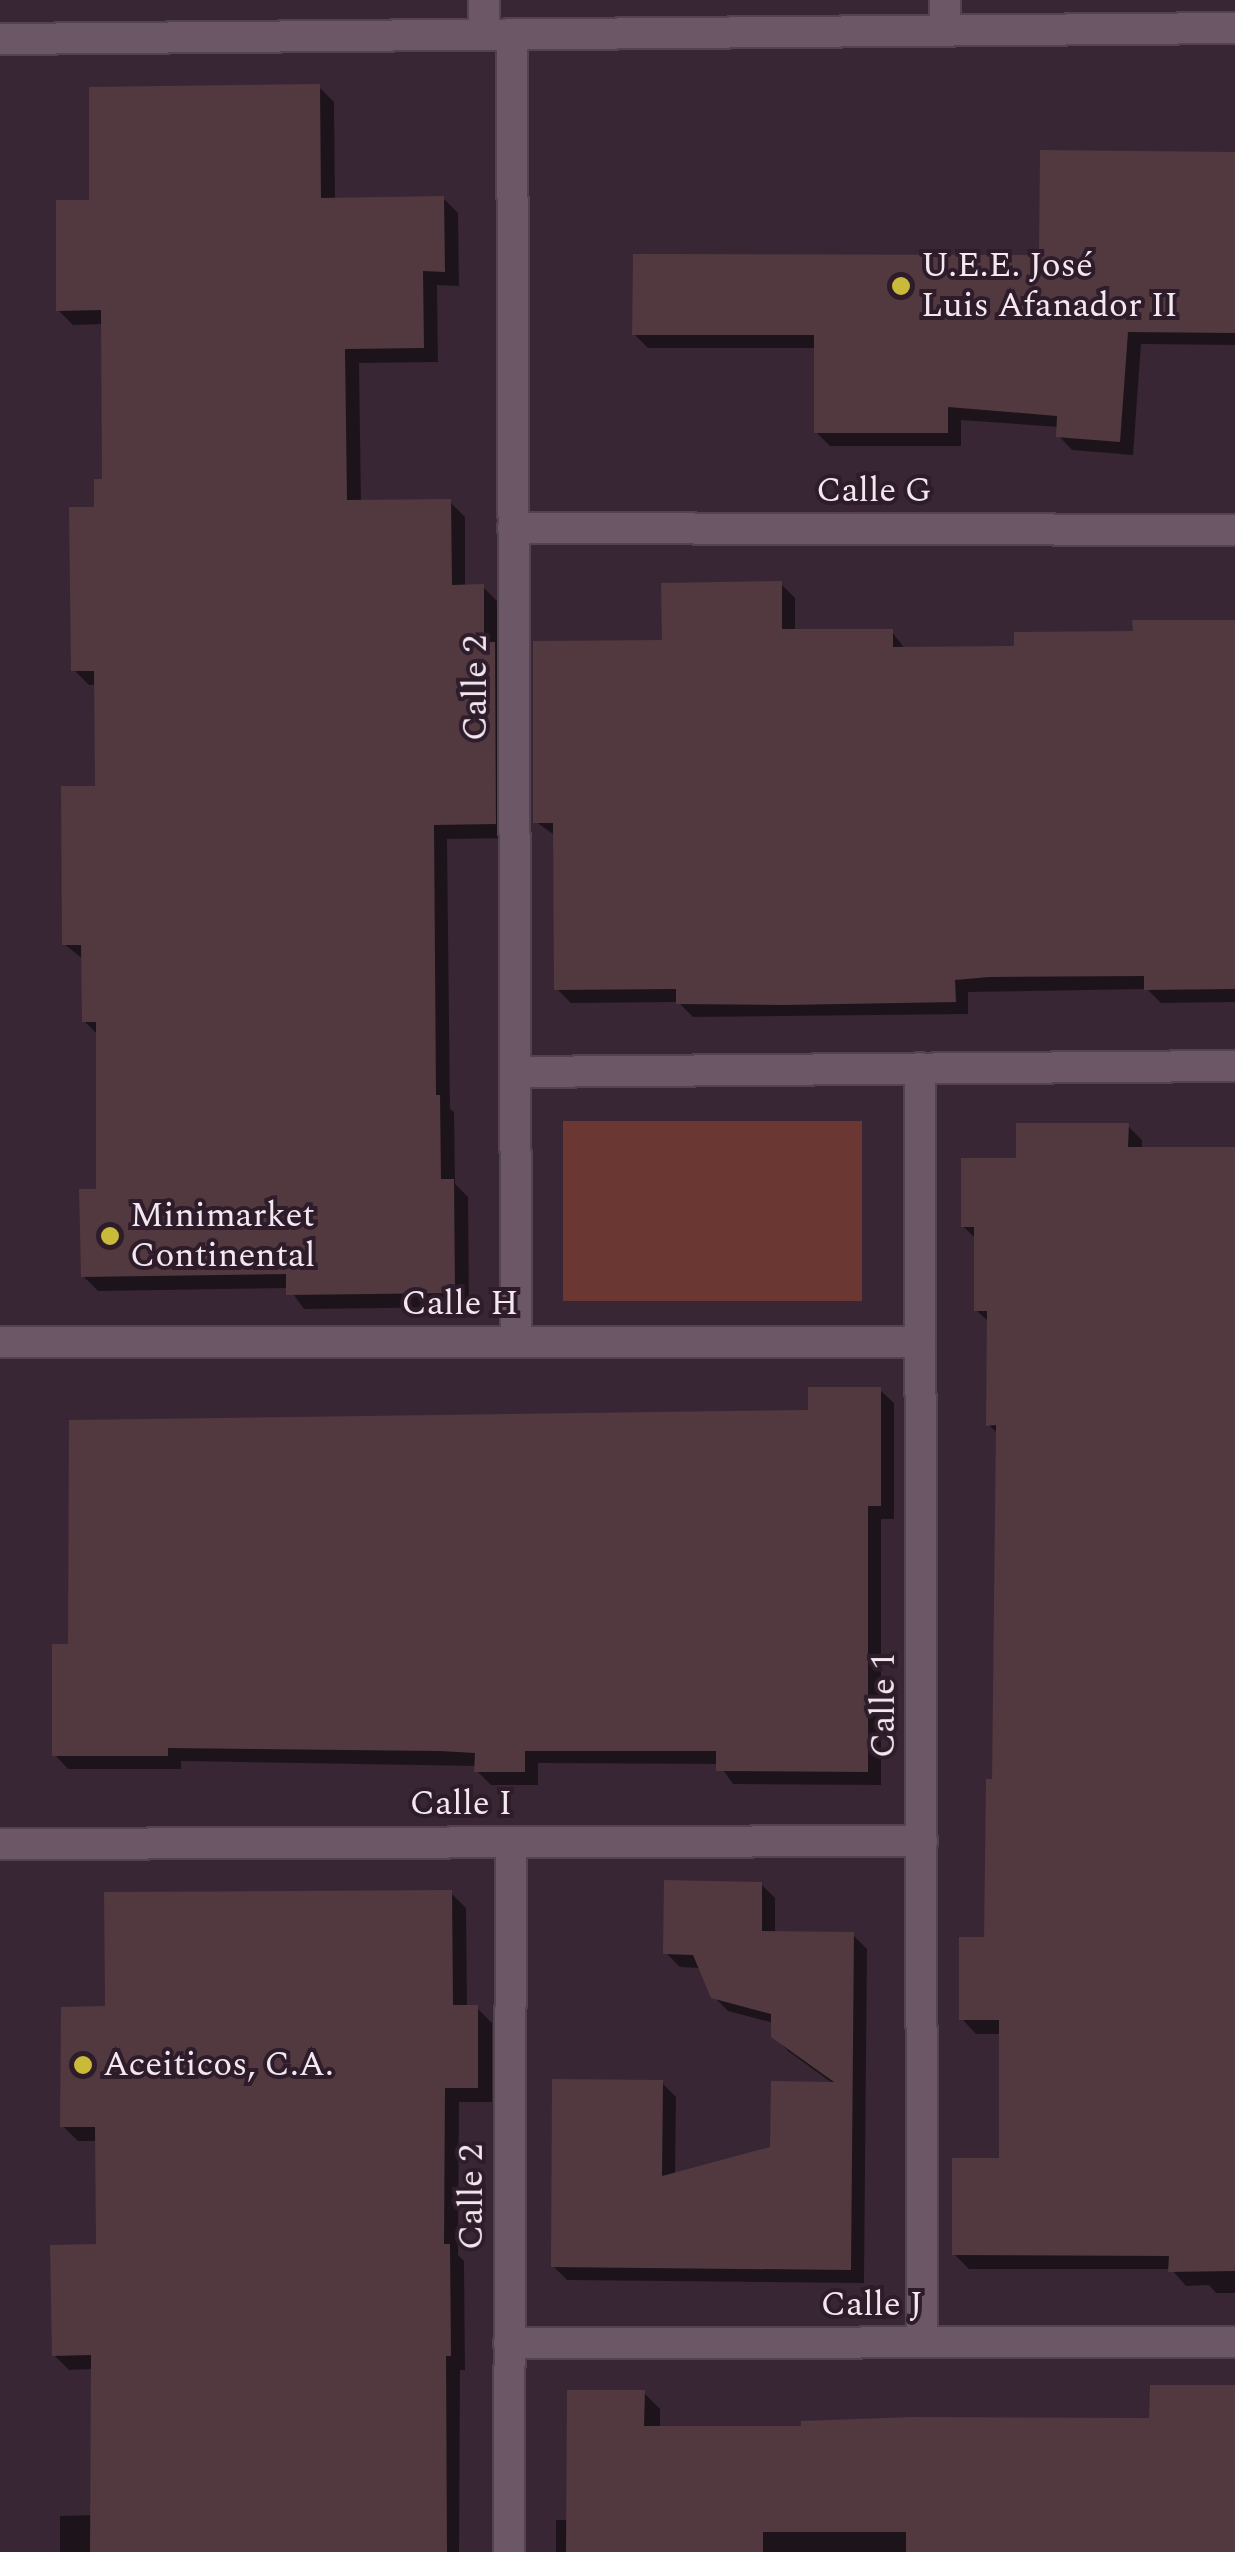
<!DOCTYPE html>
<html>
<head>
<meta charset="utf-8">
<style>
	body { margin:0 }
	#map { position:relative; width:1235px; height:2552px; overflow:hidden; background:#382634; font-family:Spectral,serif }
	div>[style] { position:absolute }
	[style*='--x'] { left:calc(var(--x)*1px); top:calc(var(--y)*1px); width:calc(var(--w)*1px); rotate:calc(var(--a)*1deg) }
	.green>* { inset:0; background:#6a3732; transform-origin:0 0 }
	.shadow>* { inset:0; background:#0007 }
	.building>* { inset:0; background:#51393f }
	.roads { filter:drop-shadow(2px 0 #52434e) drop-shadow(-2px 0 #52434e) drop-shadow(0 2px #52434e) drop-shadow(0 -2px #52434e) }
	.street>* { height:30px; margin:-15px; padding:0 15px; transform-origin:15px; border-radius:15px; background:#6c5767 }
	.dots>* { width:28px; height:28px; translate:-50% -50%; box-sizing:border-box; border:5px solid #2e1c2a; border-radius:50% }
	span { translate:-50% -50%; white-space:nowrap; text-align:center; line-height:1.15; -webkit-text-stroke:8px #2e1c2a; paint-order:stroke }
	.poi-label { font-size:35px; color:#f4e8f0 }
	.left { translate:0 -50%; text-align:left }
	.street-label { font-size:35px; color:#f4e8f0 }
</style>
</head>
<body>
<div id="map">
	<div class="green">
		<div style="left:862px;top:1121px;width:180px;height:299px;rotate:90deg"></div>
	</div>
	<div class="shadow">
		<div style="clip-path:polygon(319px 87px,334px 102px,335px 200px,443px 198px,458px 213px,459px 286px,437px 285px,438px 362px,359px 363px,361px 503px,450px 502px,465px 517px,465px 587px,483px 587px,498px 602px,498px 648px,509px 659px,510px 838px,447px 839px,450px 1109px,454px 1112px,455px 1184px,468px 1197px,469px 1307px,304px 1309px,289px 1288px,98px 1291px,83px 1276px,99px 1191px,98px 1035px,84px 1021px,83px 959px,64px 944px,97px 789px,96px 685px,89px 685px,74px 670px,104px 481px,103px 324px,73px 325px,58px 310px,92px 202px)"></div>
		<div style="clip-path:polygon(1235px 155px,1235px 345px,1141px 344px,1133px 455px,1072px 450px,1059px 436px,1059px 427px,961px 420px,961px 446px,830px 446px,816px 432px,817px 348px,648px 348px,634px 334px,1041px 258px)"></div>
		<div style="clip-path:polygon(781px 584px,795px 598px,795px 631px,892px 632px,906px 650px,1017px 649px,1235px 623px,1235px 1002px,1161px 1003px,1147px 989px,968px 992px,968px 1014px,693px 1017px,678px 1002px,571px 1003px,557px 989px,556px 836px,536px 822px,664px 642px)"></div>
		<div style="clip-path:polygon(1128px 1126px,1142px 1140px,1142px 1149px,1235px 1149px,1235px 2293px,1216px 2293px,1209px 2285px,1186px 2286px,1171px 2269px,969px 2269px,954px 2254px,1002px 2160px,1002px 2034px,976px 2034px,962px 2019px,986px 1939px,995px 1782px,998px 1434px,989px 1425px,990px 1323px,976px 1310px,976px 1239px,963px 1226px,1018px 1160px)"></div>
		<div style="clip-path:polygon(880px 1390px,894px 1403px,894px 1519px,881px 1519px,881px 1785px,733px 1784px,719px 1764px,538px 1763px,538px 1785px,491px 1785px,477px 1771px,477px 1766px,181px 1761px,181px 1769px,68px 1769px,55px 1755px,71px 1647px)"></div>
		<div style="clip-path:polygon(761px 1884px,775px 1898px,775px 1934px,853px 1935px,867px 1949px,864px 2283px,567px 2280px,553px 2266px,662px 2083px,676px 2097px,675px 2175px,772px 2149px,835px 2085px,788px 2051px,774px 2036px,774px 2023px,728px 2011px,713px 1996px,701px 1968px,680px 1967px,666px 1953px)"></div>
		<div style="clip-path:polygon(451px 1893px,466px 1908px,467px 2008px,477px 2008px,492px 2023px,492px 2102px,459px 2102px,458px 2255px,464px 2261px,465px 2370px,460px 2370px,459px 2552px,60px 2552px,60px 2516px,93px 2515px,94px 2369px,69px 2370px,54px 2355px,98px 2247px,98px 2141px,78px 2141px,63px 2126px,107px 2009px)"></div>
		<div style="clip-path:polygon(1235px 2388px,1235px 2552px,556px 2552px,556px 2520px,569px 2520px,644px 2393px,660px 2409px,660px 2429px,1152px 2420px)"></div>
	</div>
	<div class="building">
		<div style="clip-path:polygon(320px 84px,321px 198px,444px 196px,445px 272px,423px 271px,424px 348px,345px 349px,347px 500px,451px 499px,452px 585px,484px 584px,484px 642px,495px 642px,496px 824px,434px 825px,436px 1095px,440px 1095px,441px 1179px,454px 1179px,455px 1293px,286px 1295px,286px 1274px,81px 1277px,79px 1189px,96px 1189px,96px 1022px,82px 1022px,81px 945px,62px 945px,61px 786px,95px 786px,94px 671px,71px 671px,69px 507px,94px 507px,94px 479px,102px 479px,101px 310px,56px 311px,56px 200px,89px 200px,89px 87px)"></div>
		<div style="clip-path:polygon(1040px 150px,1235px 152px,1235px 333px,1128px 332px,1120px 442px,1056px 437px,1057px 416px,948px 407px,948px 433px,814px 433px,814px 335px,632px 335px,633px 254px,1039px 255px)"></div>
		<div style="clip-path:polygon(782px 581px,782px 629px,893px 629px,893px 647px,1014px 646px,1014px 632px,1133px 631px,1132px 620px,1235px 620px,1235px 989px,1144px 990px,1144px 976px,989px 977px,955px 980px,956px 1002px,784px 1005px,676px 1004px,676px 989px,554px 990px,553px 823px,533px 823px,533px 641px,662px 640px,661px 583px)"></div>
		<div style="clip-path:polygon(1016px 1123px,1129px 1123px,1128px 1147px,1235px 1147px,1235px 2271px,1168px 2272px,1169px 2256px,952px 2255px,952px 2158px,999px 2158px,999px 2020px,959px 2020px,959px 1937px,984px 1937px,986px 1779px,992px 1779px,996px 1425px,986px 1426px,987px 1311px,974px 1311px,974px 1227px,961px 1227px,961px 1158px,1016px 1158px)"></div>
		<div style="clip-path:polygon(808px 1387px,881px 1387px,881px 1506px,868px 1506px,868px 1772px,716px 1771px,716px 1751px,525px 1751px,525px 1772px,474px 1772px,475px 1753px,440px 1751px,168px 1748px,168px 1756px,52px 1756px,52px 1644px,68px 1644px,69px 1420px,808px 1410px)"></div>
		<div style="clip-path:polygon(664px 1880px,762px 1882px,762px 1931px,854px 1932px,851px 2270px,551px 2267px,552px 2079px,663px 2080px,662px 2176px,770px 2147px,771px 2081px,834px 2082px,771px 2037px,771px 2014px,711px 1998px,693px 1955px,663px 1954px)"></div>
		<div style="clip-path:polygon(452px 1890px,453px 2005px,478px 2005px,478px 2088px,445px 2088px,444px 2244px,450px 2244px,451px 2356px,446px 2356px,447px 2552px,90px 2552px,91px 2355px,52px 2356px,50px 2245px,96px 2244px,95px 2127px,60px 2127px,61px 2007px,105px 2006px,104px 1892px)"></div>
		<div style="clip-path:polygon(1150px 2385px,1235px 2385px,1235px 2552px,906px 2552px,906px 2532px,763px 2532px,763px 2552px,566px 2552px,567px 2390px,645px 2390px,644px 2426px,801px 2426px,801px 2421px,913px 2417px,1149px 2418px)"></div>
	</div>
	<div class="roads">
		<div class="street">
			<div style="--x:484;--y:0;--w:35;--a:90"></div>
			<div style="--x:945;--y:30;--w:30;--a:-90"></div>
			<div style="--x:512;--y:34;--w:1307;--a:89.82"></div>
			<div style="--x:0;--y:39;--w:1235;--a:-0.51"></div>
			<div style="--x:513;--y:528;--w:722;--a:0.16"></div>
			<div style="--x:920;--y:1068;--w:1274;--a:89.91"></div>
			<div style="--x:515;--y:1072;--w:720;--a:-0.48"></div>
			<div style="--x:0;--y:1342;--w:920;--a:0"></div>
			<div style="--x:0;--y:1844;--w:922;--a:-0.19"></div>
			<div style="--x:509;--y:2343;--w:726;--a:-0.08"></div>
			<div style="--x:509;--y:2552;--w:710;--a:-89.84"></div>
		</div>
	</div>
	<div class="dots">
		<div style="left:901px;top:286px;background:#caba3a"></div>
		<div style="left:110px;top:1236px;background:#caba3a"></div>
		<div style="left:83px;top:2065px;background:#caba3a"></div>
	</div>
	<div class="poi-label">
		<span class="left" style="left:921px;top:286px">U.E.E. José<br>Luis Afanador II</span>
		<span class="left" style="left:130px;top:1236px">Minimarket<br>Continental</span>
		<span class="left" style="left:103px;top:2065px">Aceiticos, C.A.</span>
	</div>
	<div class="street-label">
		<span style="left:874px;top:491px">Calle G</span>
		<span style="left:476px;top:688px;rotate:-90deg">Calle 2</span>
		<span style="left:460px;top:1304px">Calle H</span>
		<span style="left:884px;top:1705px;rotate:-90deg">Calle 1</span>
		<span style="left:461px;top:1804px">Calle I</span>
		<span style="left:472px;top:2197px;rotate:-90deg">Calle 2</span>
		<span style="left:872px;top:2305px">Calle J</span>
	</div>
</div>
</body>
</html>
